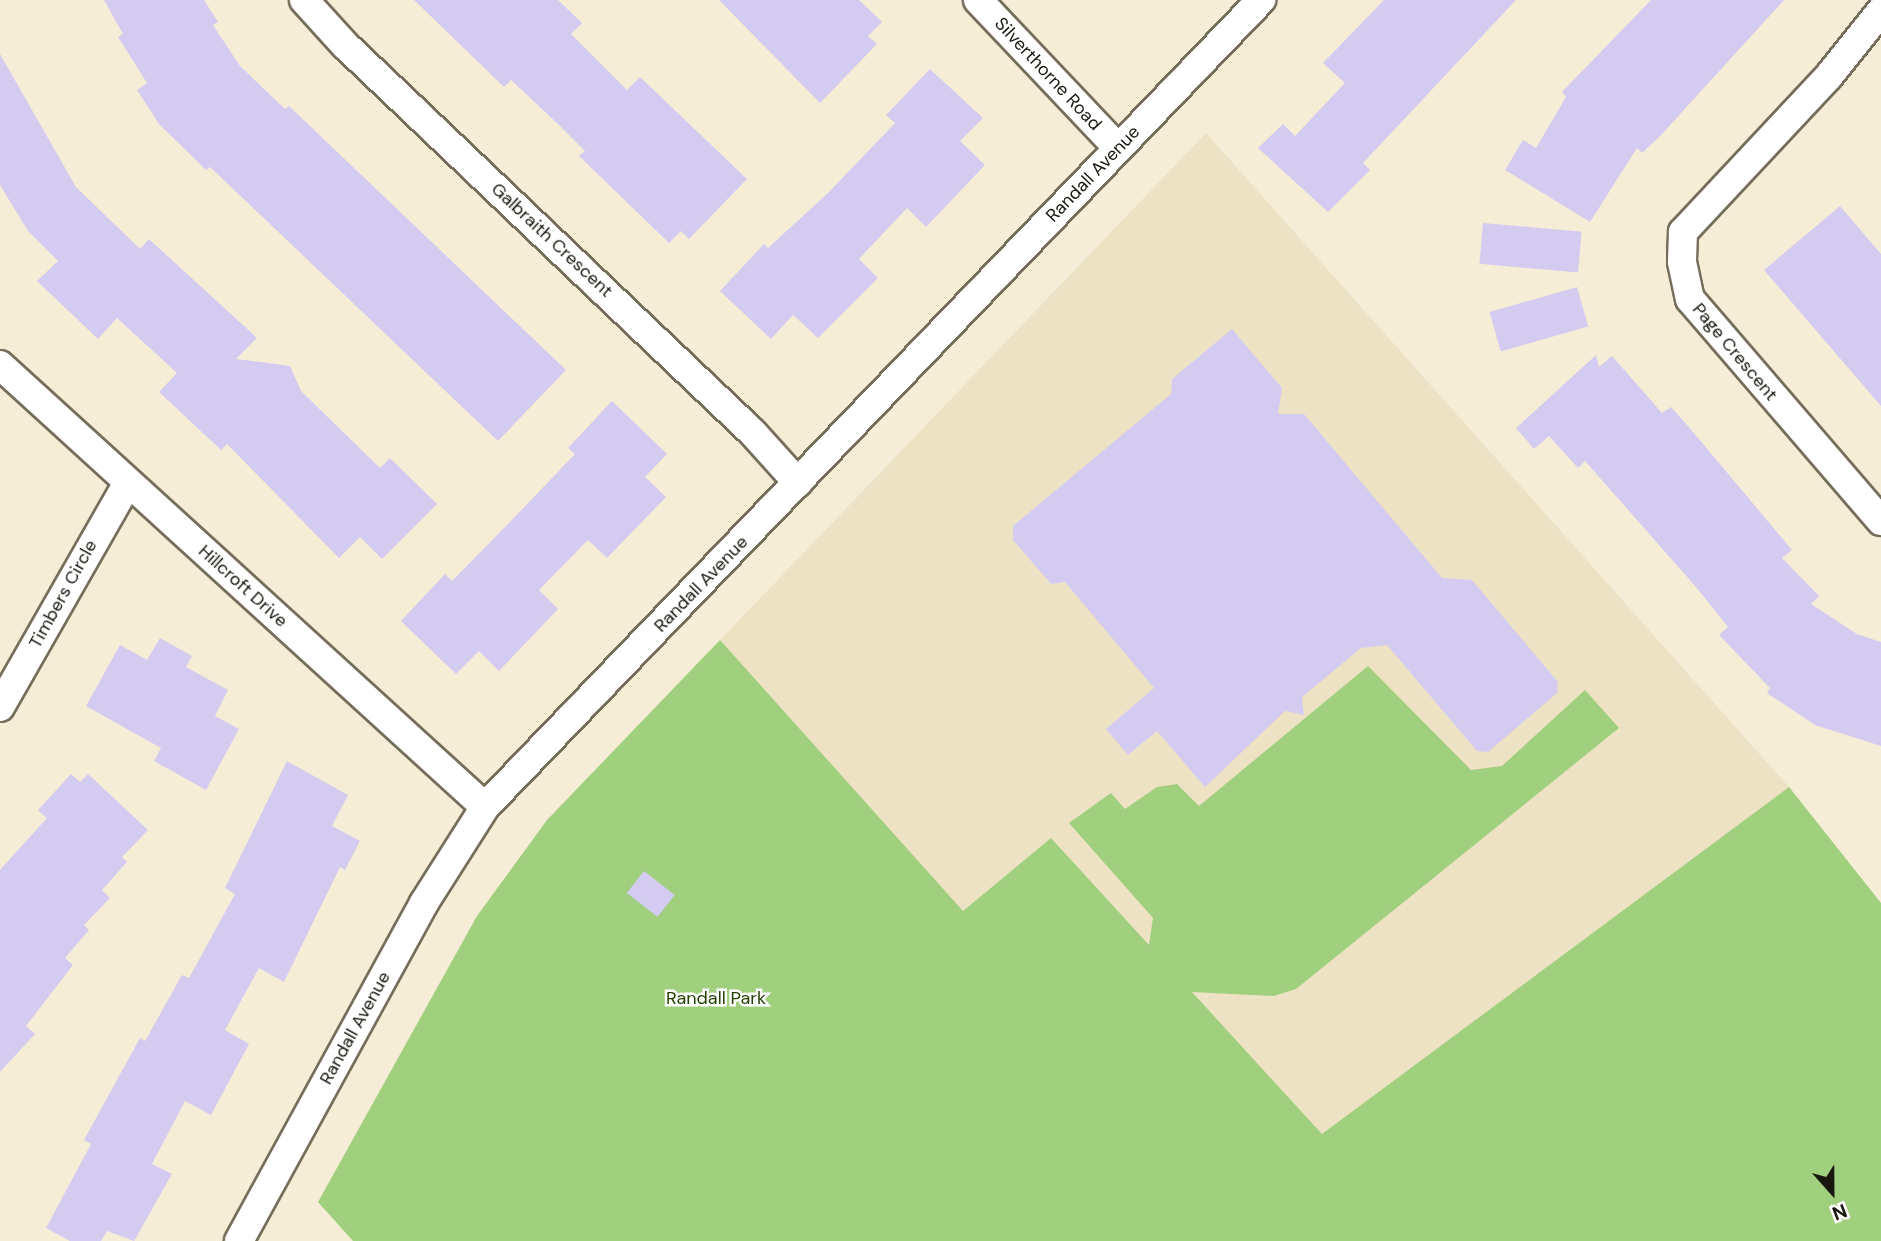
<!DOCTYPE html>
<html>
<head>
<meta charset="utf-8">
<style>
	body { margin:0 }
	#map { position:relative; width:1881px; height:1241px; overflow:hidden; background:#f6edd7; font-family:"DM Sans",sans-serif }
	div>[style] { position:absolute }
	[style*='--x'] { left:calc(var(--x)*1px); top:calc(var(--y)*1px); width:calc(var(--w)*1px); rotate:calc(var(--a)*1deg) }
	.built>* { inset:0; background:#eee2c5 }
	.green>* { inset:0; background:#a0cf7d }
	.building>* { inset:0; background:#d4cbf0; transform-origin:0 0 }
	.roads { filter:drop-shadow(2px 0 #766d5b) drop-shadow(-2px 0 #766d5b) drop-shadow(0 2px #766d5b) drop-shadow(0 -2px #766d5b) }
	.street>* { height:28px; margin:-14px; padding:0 14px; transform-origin:14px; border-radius:14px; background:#fff }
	span { translate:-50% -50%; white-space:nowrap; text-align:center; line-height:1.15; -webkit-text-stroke:5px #fff; paint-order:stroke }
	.street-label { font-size:18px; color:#19160e }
	.park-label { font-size:18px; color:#213f00 }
	.north { position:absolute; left:1797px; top:1157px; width:70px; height:70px; -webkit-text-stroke:5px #fff; paint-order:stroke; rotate:159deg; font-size:19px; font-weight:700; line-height:28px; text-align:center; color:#19160e }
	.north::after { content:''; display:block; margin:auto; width:24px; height:32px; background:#19160e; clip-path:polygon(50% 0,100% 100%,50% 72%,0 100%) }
</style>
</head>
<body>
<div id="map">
	<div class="built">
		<div style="clip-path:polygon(1206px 133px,1789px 787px,1322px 1134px,1051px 838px,963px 912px,720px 640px)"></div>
	</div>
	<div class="green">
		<div style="clip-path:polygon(720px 640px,963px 911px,1051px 838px,1149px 945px,1153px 918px,1069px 823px,1111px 793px,1125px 809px,1157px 787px,1177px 784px,1199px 806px,1368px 666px,1471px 770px,1502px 766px,1585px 690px,1619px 728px,1296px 989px,1274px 996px,1192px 992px,1322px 1134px,1789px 787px,1881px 903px,1881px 1241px,353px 1241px,318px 1202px,477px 916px,547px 820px)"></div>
	</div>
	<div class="building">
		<div style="clip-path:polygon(104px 0,204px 0,218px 22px,213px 25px,240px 66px,285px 109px,289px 106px,566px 370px,498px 441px,210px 167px,206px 170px,159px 124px,137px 90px,147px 83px,118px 37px,123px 34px)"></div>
		<div style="clip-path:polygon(414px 0,558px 0,582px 23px,571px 34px,627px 90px,640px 77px,747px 179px,689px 239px,681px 231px,669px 243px,579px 156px,585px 151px,559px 125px,511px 80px,504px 87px)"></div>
		<div style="clip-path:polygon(719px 0,859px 0,882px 22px,868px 36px,877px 44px,820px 103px)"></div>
		<div style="clip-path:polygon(1384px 0,1516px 0,1363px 163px,1370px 170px,1328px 212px,1258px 148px,1283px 124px,1295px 136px,1345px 83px,1323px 63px)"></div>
		<div style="clip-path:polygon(1651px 0,1784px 0,1661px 135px,1642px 153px,1637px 148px,1590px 222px,1505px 170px,1523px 140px,1536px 148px,1566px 97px,1562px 92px)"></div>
		<div style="clip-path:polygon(0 54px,76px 187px,140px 249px,149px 239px,257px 338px,236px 359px,290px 366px,301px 391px,380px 468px,390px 458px,437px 504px,382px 559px,360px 537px,339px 558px,227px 444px,221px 450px,159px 392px,177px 373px,117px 318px,98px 339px,37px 281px,58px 261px,28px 231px,0 185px)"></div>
		<div style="clip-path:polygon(930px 69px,983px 118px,960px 141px,985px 165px,926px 227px,907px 208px,859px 259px,878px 278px,818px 338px,793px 315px,771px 339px,720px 291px,764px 244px,768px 248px,828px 193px,895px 123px,886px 115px)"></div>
		<div style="clip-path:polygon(1840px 206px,1881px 254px,1881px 406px,1764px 270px)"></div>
		<div style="left:1483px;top:223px;width:99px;height:41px;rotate:5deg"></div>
		<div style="left:1577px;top:287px;width:41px;height:91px;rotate:74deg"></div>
		<div style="clip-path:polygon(1232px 329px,1282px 388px,1278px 414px,1304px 414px,1442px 578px,1472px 580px,1558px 682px,1557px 693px,1488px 752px,1477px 751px,1387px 645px,1361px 648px,1302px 697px,1304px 715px,1285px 711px,1205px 787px,1157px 731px,1128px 755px,1106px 729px,1154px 688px,1065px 582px,1051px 584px,1013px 540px,1013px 526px,1171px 394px,1172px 379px)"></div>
		<div style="clip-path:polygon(1596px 355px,1599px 367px,1612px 356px,1662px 413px,1671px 407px,1688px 426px,1792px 550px,1782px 558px,1819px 596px,1811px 604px,1857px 634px,1881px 642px,1881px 746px,1815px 725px,1767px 693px,1770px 688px,1719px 635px,1728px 627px,1696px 587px,1585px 461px,1578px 468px,1549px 436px,1534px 449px,1516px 428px)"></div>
		<div style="clip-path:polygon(612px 401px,667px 454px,645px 477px,666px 497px,607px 558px,588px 540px,539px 590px,558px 609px,499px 671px,479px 651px,456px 674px,401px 621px,445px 574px,452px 581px,509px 523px,575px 454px,568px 448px)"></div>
		<div style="clip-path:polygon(160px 638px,192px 656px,186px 667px,228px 690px,215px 716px,239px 729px,206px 790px,154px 761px,161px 748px,86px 706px,120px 645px,147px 660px)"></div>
		<div style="clip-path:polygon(287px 761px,348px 795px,332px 826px,360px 841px,345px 870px,340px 867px,284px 982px,259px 968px,225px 1030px,249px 1044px,211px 1115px,185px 1101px,152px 1164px,172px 1174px,134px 1241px,107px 1231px,101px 1241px,70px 1241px,46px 1228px,91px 1144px,84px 1140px,140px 1038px,145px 1041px,182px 975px,189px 978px,235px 894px,225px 888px)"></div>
		<div style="clip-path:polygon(71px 774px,80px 782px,88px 774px,148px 830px,122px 857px,127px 862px,102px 890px,110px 898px,84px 925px,89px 930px,65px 958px,73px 965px,26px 1026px,35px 1034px,0 1072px,0 870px,47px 818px,38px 810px)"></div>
		<div style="left:644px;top:871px;width:39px;height:28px;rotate:38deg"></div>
	</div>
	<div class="roads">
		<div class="street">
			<div style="--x:304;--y:0;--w:61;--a:47.7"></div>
			<div style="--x:345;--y:45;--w:563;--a:43.56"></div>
			<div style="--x:753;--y:433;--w:67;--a:48"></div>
			<div style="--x:978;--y:0;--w:204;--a:46.6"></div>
			<div style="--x:1881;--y:11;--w:83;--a:128.7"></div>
			<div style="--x:1829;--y:76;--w:214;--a:133.1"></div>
			<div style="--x:1683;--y:232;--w:30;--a:92"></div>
			<div style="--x:1682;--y:262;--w:38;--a:78"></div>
			<div style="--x:1690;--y:299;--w:293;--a:49.3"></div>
			<div style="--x:0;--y:365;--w:656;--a:42.34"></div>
			<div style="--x:0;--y:707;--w:258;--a:-60.3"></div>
			<div style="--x:239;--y:1241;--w:385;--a:-61.3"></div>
			<div style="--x:424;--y:903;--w:114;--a:-57.6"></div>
			<div style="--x:485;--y:807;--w:1120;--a:-46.12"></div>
		</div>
	</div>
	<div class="street-label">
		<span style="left:1048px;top:74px;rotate:47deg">Silverthorne Road</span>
		<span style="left:1093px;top:174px;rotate:-46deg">Randall Avenue</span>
		<span style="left:552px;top:240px;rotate:43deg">Galbraith Crescent</span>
		<span style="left:1735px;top:352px;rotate:50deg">Page Crescent</span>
		<span style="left:701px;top:584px;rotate:-46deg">Randall Avenue</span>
		<span style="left:243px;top:586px;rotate:42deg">Hillcroft Drive</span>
		<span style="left:63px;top:594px;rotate:-61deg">Timbers Circle</span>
		<span style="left:355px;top:1028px;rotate:-61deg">Randall Avenue</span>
	</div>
	<div class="park-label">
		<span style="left:716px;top:998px">Randall Park</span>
	</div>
	<div class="north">N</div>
</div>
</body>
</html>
